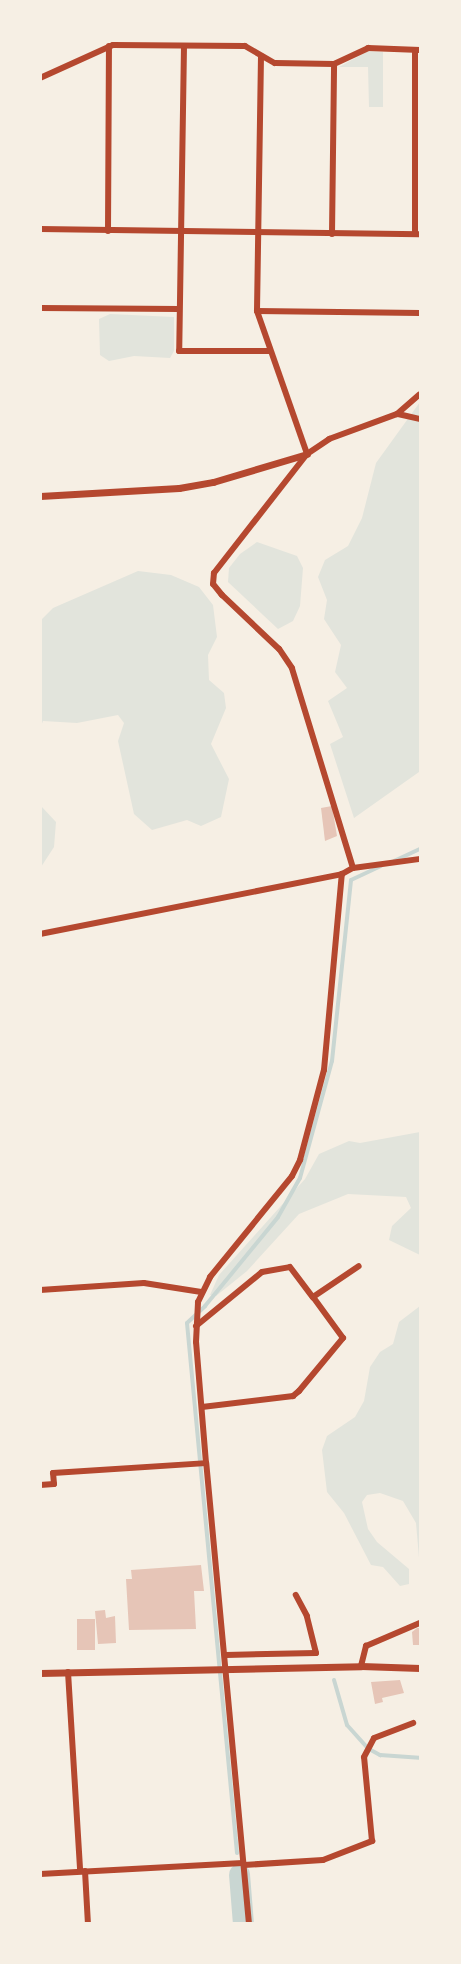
<!DOCTYPE html>
<html>
<head>
<meta charset="utf-8">
<style>
	body { margin:0 }
	#map { position:relative; width:461px; height:1964px; overflow:hidden; background:#f6efe4; font-family:"Roboto Serif",serif }
	div>[style] { position:absolute }
	[style*='--x'] { left:calc(var(--x)*1px); top:calc(var(--y)*1px); width:calc(var(--w)*1px); rotate:calc(var(--a)*1deg) }
	.green>* { inset:0; background:#e2e4dc }
	.stream>* { height:4px; margin:-2px; padding:0 2px; transform-origin:2px; border-radius:2px; background:#c9d6d2 }
	.river>* { height:21px; margin:-10.5px; padding:0 10.5px; transform-origin:10.5px; border-radius:10.5px; background:#c9d6d2 }
	.building>* { inset:0; background:#e6c5b7; transform-origin:0 0 }
	.minor>* { height:6px; margin:-3px; padding:0 3px; transform-origin:3px; border-radius:3px; background:#b5482f }
	.tertiary>* { height:7px; margin:-3.5px; padding:0 3.5px; transform-origin:3.5px; border-radius:3.5px; background:#b5482f }
	span { translate:-50% -50%; white-space:nowrap; text-align:center; line-height:1.15; -webkit-text-stroke:5px #f6efe4; paint-order:stroke }
	.frame { position:absolute; inset:0; border:42px solid #f6efe4; pointer-events:none }
</style>
</head>
<body>
<div id="map">
	<div class="green">
		<div style="clip-path:polygon(368px 51px,383px 52px,383px 107px,369px 107px,368px 67px,339px 67px)"></div>
		<div style="clip-path:polygon(110px 314px,174px 317px,174px 351px,170px 358px,134px 356px,109px 361px,100px 355px,99px 319px)"></div>
		<div style="clip-path:polygon(420px 402px,419px 772px,354px 818px,330px 744px,343px 737px,328px 701px,347px 688px,335px 672px,341px 645px,324px 619px,327px 600px,318px 577px,325px 560px,348px 546px,362px 518px,376px 463px)"></div>
		<div style="clip-path:polygon(257px 542px,297px 556px,303px 568px,300px 606px,293px 621px,278px 629px,228px 582px,229px 568px,240px 554px)"></div>
		<div style="clip-path:polygon(138px 571px,171px 575px,199px 587px,213px 605px,217px 637px,208px 655px,209px 680px,224px 693px,226px 708px,211px 744px,229px 779px,221px 817px,201px 826px,187px 820px,152px 830px,134px 814px,118px 741px,124px 723px,118px 715px,77px 723px,43px 721px,41px 726px,41px 620px,53px 608px)"></div>
		<div style="clip-path:polygon(41px 806px,56px 822px,54px 847px,41px 867px)"></div>
		<div style="clip-path:polygon(420px 1132px,420px 1255px,389px 1240px,392px 1226px,411px 1208px,406px 1197px,348px 1194px,299px 1214px,247px 1271px,216px 1296px,210px 1295px,219px 1275px,305px 1179px,319px 1154px,349px 1141px,360px 1143px)"></div>
		<div style="clip-path:polygon(420px 1306px,420px 1569px,416px 1523px,403px 1501px,380px 1493px,367px 1495px,362px 1502px,368px 1529px,377px 1542px,409px 1569px,409px 1584px,400px 1586px,383px 1567px,371px 1565px,344px 1513px,327px 1492px,322px 1450px,327px 1436px,355px 1417px,364px 1401px,370px 1367px,380px 1352px,393px 1344px,399px 1322px)"></div>
	</div>
	<div class="stream">
		<div style="--x:394;--y:861;--w:29;--a:-25"></div>
		<div style="--x:334;--y:1680;--w:47;--a:73.9"></div>
		<div style="--x:347;--y:1725;--w:31;--a:48"></div>
		<div style="--x:369;--y:1749;--w:13;--a:29"></div>
		<div style="--x:380;--y:1755;--w:39;--a:4"></div>
		<div style="--x:237;--y:1853;--w:532;--a:-95.39"></div>
		<div style="--x:187;--y:1323;--w:25;--a:-43"></div>
		<div style="--x:205;--y:1306;--w:115;--a:-50.6"></div>
		<div style="--x:278;--y:1217;--w:45;--a:-60.6"></div>
		<div style="--x:300;--y:1178;--w:121;--a:-74.7"></div>
		<div style="--x:332;--y:1061;--w:182;--a:-84"></div>
		<div style="--x:351;--y:880;--w:33;--a:-25"></div>
	</div>
	<div class="river">
		<div style="--x:239;--y:1874;--w:50;--a:85.4"></div>
	</div>
	<div class="building">
		<div style="clip-path:polygon(332px 806px,337px 836px,325px 841px,321px 808px)"></div>
		<div style="clip-path:polygon(201px 1565px,204px 1591px,194px 1591px,196px 1629px,129px 1630px,126px 1579px,132px 1579px,131px 1570px)"></div>
		<div style="clip-path:polygon(105px 1610px,106px 1618px,115px 1616px,116px 1643px,98px 1644px,95px 1611px)"></div>
		<div style="left:95px;top:1619px;width:31px;height:18px;rotate:90deg"></div>
		<div style="clip-path:polygon(417px 1628px,420px 1628px,420px 1645px,413px 1645px,412px 1632px)"></div>
		<div style="clip-path:polygon(400px 1680px,404px 1693px,382px 1698px,383px 1702px,375px 1704px,371px 1682px)"></div>
	</div>
	<div class="minor">
		<div style="--x:184;--y:46;--w:305;--a:90.9"></div>
		<div style="--x:179;--y:351;--w:90;--a:0"></div>
		<div style="--x:261;--y:56;--w:255;--a:90.9"></div>
		<div style="--x:257;--y:311;--w:151;--a:70.7"></div>
		<div style="--x:40;--y:78;--w:80;--a:-24.3"></div>
		<div style="--x:113;--y:45;--w:132;--a:0.4"></div>
		<div style="--x:245;--y:46;--w:34;--a:30"></div>
		<div style="--x:275;--y:63;--w:59;--a:1"></div>
		<div style="--x:334;--y:64;--w:38;--a:-25"></div>
		<div style="--x:368;--y:48;--w:52;--a:2.2"></div>
		<div style="--x:40;--y:229;--w:380;--a:0.8"></div>
		<div style="--x:108;--y:231;--w:185;--a:-89.7"></div>
		<div style="--x:332;--y:234;--w:170;--a:-89.3"></div>
		<div style="--x:415;--y:234;--w:183;--a:-90"></div>
		<div style="--x:40;--y:308;--w:139;--a:0.4"></div>
		<div style="--x:257;--y:311;--w:163;--a:0.7"></div>
		<div style="--x:398;--y:414;--w:23;--a:13"></div>
		<div style="--x:353;--y:868;--w:209;--a:-107"></div>
		<div style="--x:292;--y:668;--w:23;--a:-124"></div>
		<div style="--x:279;--y:649;--w:79;--a:-136.5"></div>
		<div style="--x:222;--y:595;--w:14;--a:-129"></div>
		<div style="--x:213;--y:584;--w:11;--a:-85"></div>
		<div style="--x:214;--y:573;--w:151;--a:-52"></div>
		<div style="--x:307;--y:454;--w:27;--a:-34"></div>
		<div style="--x:329;--y:439;--w:72;--a:-20.2"></div>
		<div style="--x:397;--y:414;--w:30;--a:-41"></div>
		<div style="--x:40;--y:934;--w:308;--a:-11.2"></div>
		<div style="--x:342;--y:874;--w:13;--a:-29"></div>
		<div style="--x:353;--y:868;--w:68;--a:-7.7"></div>
		<div style="--x:40;--y:1290;--w:104;--a:-3.9"></div>
		<div style="--x:144;--y:1283;--w:58;--a:9"></div>
		<div style="--x:196;--y:1326;--w:85;--a:-39.3"></div>
		<div style="--x:262;--y:1272;--w:28;--a:-10"></div>
		<div style="--x:290;--y:1267;--w:38;--a:53"></div>
		<div style="--x:313;--y:1297;--w:55;--a:-34"></div>
		<div style="--x:202;--y:1407;--w:92;--a:-6.9"></div>
		<div style="--x:293;--y:1396;--w:8;--a:-40"></div>
		<div style="--x:299;--y:1391;--w:69;--a:-50.3"></div>
		<div style="--x:343;--y:1338;--w:51;--a:-126.2"></div>
		<div style="--x:40;--y:1485;--w:14;--a:-4"></div>
		<div style="--x:54;--y:1484;--w:11;--a:-95"></div>
		<div style="--x:53;--y:1473;--w:153;--a:-3.7"></div>
		<div style="--x:226;--y:1655;--w:90;--a:-1.3"></div>
		<div style="--x:316;--y:1653;--w:38;--a:-104"></div>
		<div style="--x:307;--y:1616;--w:24;--a:-118"></div>
		<div style="--x:361;--y:1666;--w:21;--a:-76"></div>
		<div style="--x:366;--y:1646;--w:59;--a:-23.1"></div>
		<div style="--x:68;--y:1672;--w:199;--a:86.5"></div>
		<div style="--x:244;--y:1865;--w:79;--a:-3.6"></div>
		<div style="--x:323;--y:1860;--w:53;--a:-21.2"></div>
		<div style="--x:372;--y:1841;--w:84;--a:-95.4"></div>
		<div style="--x:364;--y:1757;--w:21;--a:-62"></div>
		<div style="--x:374;--y:1738;--w:42;--a:-21"></div>
		<div style="--x:85;--y:1871;--w:53;--a:86.8"></div>
		<div style="--x:40;--y:1874;--w:203;--a:-3.1"></div>
		<div style="--x:249;--y:1924;--w:463;--a:-95.3"></div>
		<div style="--x:206;--y:1463;--w:121;--a:-94.7"></div>
		<div style="--x:196;--y:1342;--w:40;--a:-87.1"></div>
		<div style="--x:198;--y:1302;--w:28;--a:-64"></div>
		<div style="--x:210;--y:1277;--w:130;--a:-50.9"></div>
		<div style="--x:292;--y:1176;--w:18;--a:-63"></div>
		<div style="--x:300;--y:1160;--w:93;--a:-75.1"></div>
		<div style="--x:324;--y:1070;--w:197;--a:-84.8"></div>
	</div>
	<div class="tertiary">
		<div style="--x:40;--y:496;--w:139;--a:-3.3"></div>
		<div style="--x:179;--y:488;--w:35;--a:-10"></div>
		<div style="--x:213;--y:482;--w:98;--a:-16.6"></div>
		<div style="--x:40;--y:1673;--w:321;--a:-1.2"></div>
		<div style="--x:361;--y:1666;--w:59;--a:1.9"></div>
	</div>
	<div class="frame"></div>
</div>
</body>
</html>
